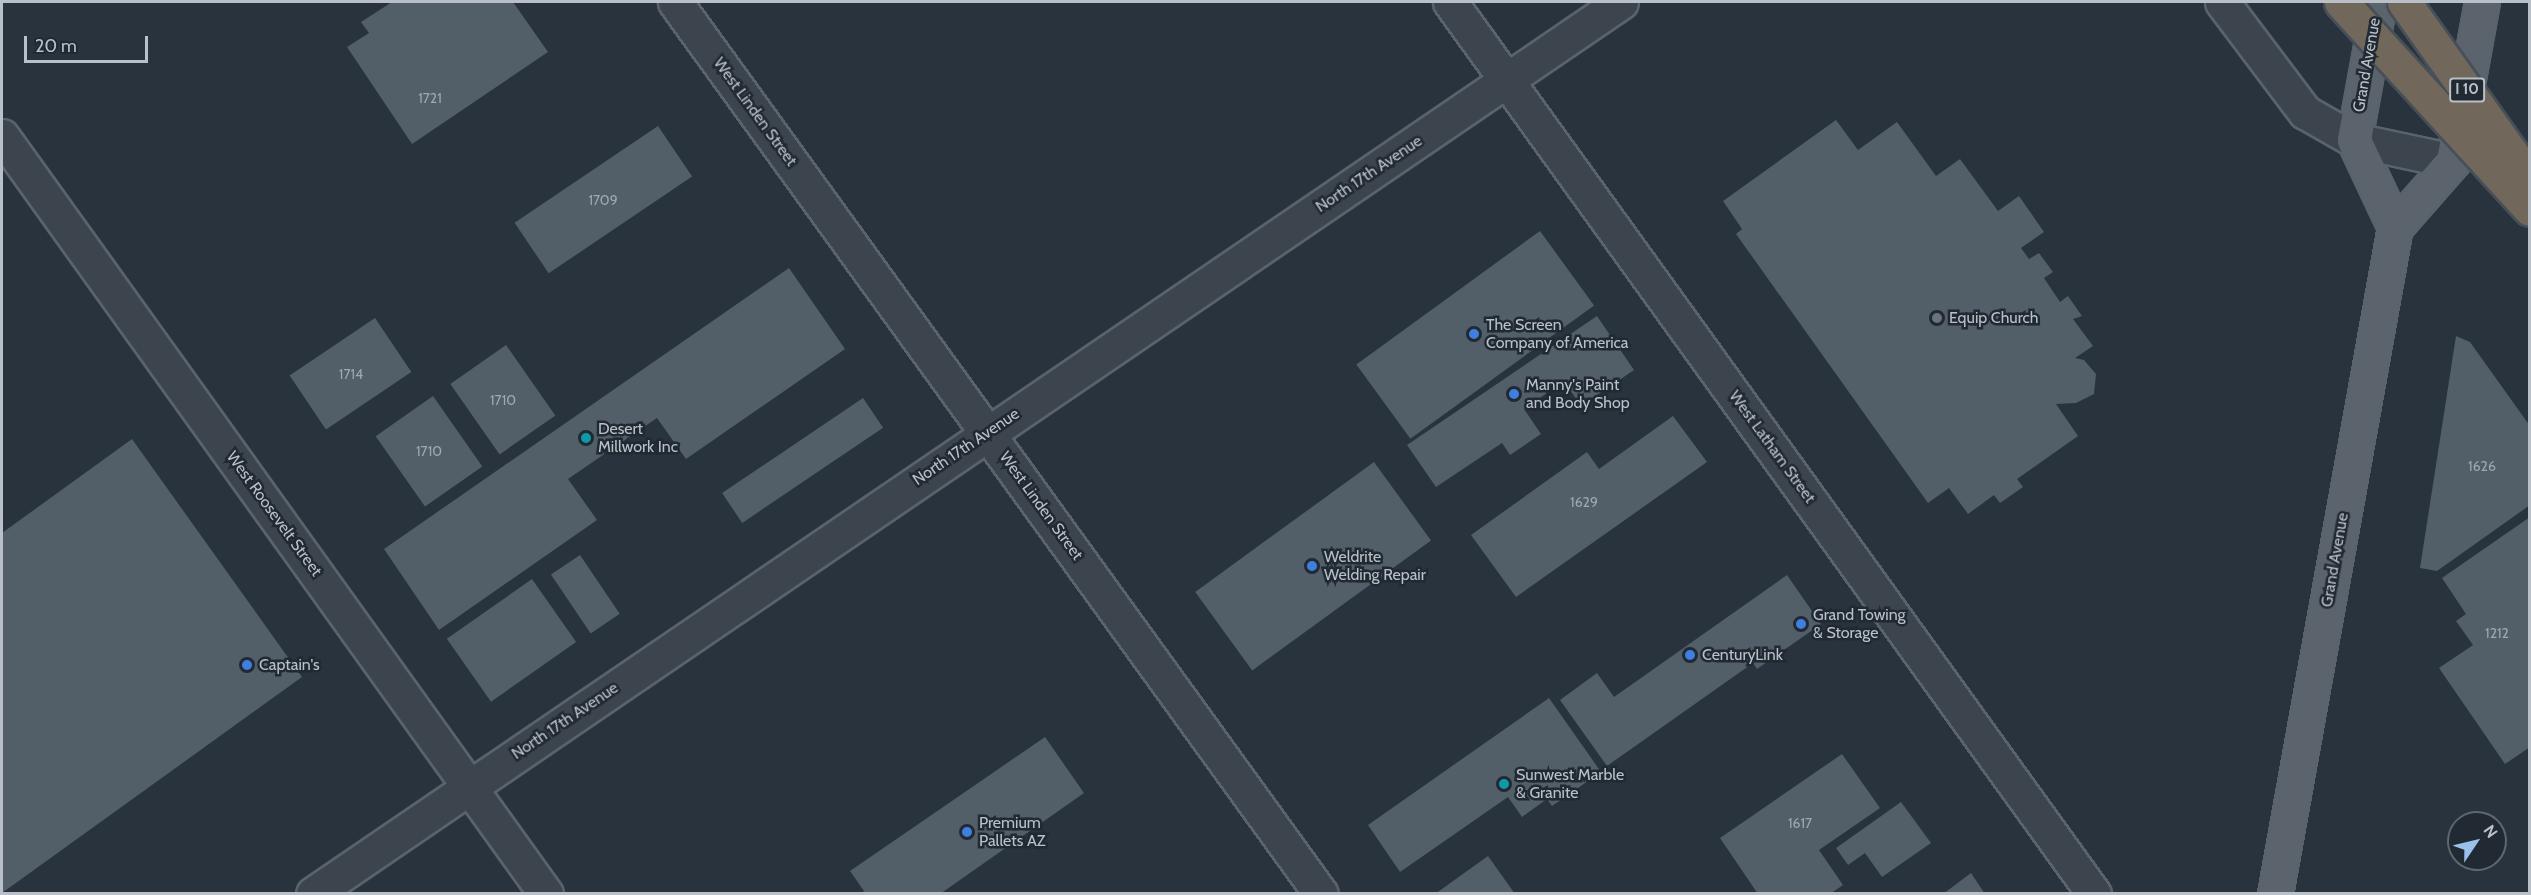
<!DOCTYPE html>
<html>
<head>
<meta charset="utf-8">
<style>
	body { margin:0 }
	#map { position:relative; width:2531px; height:895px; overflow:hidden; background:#29333d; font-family:Cabin,sans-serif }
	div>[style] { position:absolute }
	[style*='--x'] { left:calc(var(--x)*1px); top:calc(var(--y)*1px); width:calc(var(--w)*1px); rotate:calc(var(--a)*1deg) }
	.building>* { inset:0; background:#525e68; transform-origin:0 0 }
	.roads { filter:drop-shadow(2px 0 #5a636b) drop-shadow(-2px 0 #5a636b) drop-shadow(0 2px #5a636b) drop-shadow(0 -2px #5a636b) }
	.minor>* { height:33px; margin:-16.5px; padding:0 16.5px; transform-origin:16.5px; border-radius:16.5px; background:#3c454e }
	.major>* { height:33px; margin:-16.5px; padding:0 16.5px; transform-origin:16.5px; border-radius:16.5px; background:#5b646d }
	.bridges { filter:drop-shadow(2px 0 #475058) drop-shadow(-2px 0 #475058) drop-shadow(0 2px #475058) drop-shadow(0 -2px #475058) }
	.highway-bridge>* { height:33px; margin:-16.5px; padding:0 16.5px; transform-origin:16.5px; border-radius:16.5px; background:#72675b }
	.dots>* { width:16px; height:16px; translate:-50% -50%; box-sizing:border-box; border:3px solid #212a33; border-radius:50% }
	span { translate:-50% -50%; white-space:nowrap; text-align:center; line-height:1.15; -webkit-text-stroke:5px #212a33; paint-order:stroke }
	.number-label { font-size:14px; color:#9fa8b0 }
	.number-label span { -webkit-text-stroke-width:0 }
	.shield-label span { padding:2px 4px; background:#212a33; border:2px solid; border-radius:4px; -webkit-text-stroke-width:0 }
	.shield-label { font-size:15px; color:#b9c0c8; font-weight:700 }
	.street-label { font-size:16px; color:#b9c0c8 }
	.poi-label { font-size:16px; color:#b9c0c8 }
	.left { translate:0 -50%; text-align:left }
	.frame { position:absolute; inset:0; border:3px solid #b9c0c8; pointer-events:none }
	.north { position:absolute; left:2447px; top:811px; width:60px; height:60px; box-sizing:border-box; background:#212a33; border:2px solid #5e666f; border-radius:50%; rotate:55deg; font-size:16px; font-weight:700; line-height:24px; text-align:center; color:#b9c0c8 }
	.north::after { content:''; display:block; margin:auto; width:21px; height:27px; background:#9bc0eb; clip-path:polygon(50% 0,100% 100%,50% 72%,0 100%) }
	.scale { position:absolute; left:24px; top:36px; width:124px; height:27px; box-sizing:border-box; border:3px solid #b9c0c8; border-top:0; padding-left:8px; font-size:18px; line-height:21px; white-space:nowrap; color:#b9c0c8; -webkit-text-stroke:4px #212a33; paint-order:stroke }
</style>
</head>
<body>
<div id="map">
	<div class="building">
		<div style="clip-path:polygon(392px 2px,513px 2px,548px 52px,412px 144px,347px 47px,369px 33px,361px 22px)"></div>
		<div style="clip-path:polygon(1836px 120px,1858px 150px,1897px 122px,1936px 176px,1960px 159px,1998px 211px,2019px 196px,2044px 232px,2021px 248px,2029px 259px,2039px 253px,2053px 272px,2044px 278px,2060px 302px,2068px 296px,2082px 316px,2073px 319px,2093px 346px,2075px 358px,2084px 360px,2096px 374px,2094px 394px,2076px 403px,2056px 404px,2078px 436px,2017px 479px,2023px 487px,2000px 503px,1994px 495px,1968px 514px,1949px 488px,1928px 503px,1736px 234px,1742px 229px,1723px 201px)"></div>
		<div style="left:658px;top:126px;width:61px;height:173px;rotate:56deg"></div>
		<div style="left:1540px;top:231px;width:92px;height:227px;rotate:54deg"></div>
		<div style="clip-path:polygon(789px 268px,845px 349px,686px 459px,657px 418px,568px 479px,597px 520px,439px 630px,384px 549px)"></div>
		<div style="clip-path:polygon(1597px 316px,1634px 370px,1581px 406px,1564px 381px,1524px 409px,1541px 434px,1510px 455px,1502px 443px,1436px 487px,1407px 445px)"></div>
		<div style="left:375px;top:318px;width:65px;height:103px;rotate:56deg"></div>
		<div style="clip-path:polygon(2456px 336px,2470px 342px,2530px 426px,2530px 505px,2437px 571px,2420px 568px)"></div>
		<div style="left:506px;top:345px;width:86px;height:68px;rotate:55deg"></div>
		<div style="left:433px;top:396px;width:86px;height:70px;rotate:55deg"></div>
		<div style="left:863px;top:398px;width:36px;height:170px;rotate:56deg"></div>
		<div style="clip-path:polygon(1673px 416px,1707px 462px,1516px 597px,1471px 535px,1587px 452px,1599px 469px)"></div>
		<div style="clip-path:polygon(132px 439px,302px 677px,2px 893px,2px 533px)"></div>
		<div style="left:1374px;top:462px;width:97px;height:221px;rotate:54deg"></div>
		<div style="clip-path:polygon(2530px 517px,2530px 747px,2505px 764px,2439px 668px,2473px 645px,2456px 621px,2466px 614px,2442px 578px)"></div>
		<div style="left:580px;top:555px;width:71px;height:35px;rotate:56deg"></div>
		<div style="clip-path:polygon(1787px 575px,1821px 624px,1757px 669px,1753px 663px,1607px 766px,1560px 700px,1597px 673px,1614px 697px)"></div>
		<div style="left:532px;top:579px;width:77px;height:104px;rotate:55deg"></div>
		<div style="clip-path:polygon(1549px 698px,1601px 772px,1552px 806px,1547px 799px,1522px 817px,1508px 797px,1400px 872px,1368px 825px)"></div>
		<div style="clip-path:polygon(1045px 737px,1084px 793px,940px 894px,860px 894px,864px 891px,850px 871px)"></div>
		<div style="clip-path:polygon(1842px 754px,1880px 808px,1819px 850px,1843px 885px,1830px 894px,1758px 894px,1720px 838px)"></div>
		<div style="clip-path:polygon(1901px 802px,1931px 843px,1882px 877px,1865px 853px,1848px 865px,1836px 848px)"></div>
		<div style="clip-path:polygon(1488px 856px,1515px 894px,1435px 894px)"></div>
		<div style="clip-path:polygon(1971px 873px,1985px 894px,1943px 894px)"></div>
	</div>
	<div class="roads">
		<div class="minor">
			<div style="--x:675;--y:2;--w:1101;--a:54.09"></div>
			<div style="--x:1450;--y:2;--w:1100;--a:54.17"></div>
			<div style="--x:2222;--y:2;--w:138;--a:53"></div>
			<div style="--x:2305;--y:112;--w:56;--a:29.7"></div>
			<div style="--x:2354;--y:140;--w:101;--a:12"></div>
			<div style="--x:2;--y:136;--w:933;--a:54.33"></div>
			<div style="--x:313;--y:894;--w:1583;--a:-34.29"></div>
		</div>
		<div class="major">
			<div style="--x:2379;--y:2;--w:140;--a:100.3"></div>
			<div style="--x:2354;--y:140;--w:96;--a:64.8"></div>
			<div style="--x:2275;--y:894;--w:678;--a:-79.8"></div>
			<div style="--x:2395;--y:227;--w:88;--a:-48.7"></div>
			<div style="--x:2453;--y:161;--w:162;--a:-79.7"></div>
		</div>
	</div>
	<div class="bridges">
		<div class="highway-bridge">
			<div style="--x:2341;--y:2;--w:280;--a:47.6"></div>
			<div style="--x:2404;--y:2;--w:217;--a:54.6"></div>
		</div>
	</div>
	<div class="dots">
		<div style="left:1937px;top:318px;background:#6b7280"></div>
		<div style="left:1474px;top:334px;background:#3f7fe0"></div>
		<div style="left:1514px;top:394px;background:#3f7fe0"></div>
		<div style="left:586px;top:438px;background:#0f9aa8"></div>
		<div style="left:1312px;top:566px;background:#3f7fe0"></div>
		<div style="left:1801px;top:624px;background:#3f7fe0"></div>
		<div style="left:1690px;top:655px;background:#3f7fe0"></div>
		<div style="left:247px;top:665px;background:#3f7fe0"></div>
		<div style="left:1504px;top:784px;background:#0f9aa8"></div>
		<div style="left:967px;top:832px;background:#3f7fe0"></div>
	</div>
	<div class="number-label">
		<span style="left:430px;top:98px">1721</span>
		<span style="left:603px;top:200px">1709</span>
		<span style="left:351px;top:374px">1714</span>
		<span style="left:503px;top:400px">1710</span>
		<span style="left:429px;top:451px">1710</span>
		<span style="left:2482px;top:466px">1626</span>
		<span style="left:1584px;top:502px">1629</span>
		<span style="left:2497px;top:633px">1212</span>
		<span style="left:1800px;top:823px">1617</span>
	</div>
	<div class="shield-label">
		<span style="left:2467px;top:90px">I 10</span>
	</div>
	<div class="street-label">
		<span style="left:2367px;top:65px;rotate:-80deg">Grand Avenue</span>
		<span style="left:755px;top:112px;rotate:54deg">West Linden Street</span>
		<span style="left:1369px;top:174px;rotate:-34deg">North 17th Avenue</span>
		<span style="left:966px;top:447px;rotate:-34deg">North 17th Avenue</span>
		<span style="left:1772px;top:447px;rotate:54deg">West Latham Street</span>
		<span style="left:1041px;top:506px;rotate:54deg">West Linden Street</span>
		<span style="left:274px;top:514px;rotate:54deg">West Roosevelt Street</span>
		<span style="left:2335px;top:560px;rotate:-80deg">Grand Avenue</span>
		<span style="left:565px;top:721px;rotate:-34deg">North 17th Avenue</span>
	</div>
	<div class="poi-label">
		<span class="left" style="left:1949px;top:318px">Equip Church</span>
		<span class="left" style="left:1486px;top:334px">The Screen<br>Company of America</span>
		<span class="left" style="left:1526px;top:394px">Manny's Paint<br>and Body Shop</span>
		<span class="left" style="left:598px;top:438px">Desert<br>Millwork Inc</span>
		<span class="left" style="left:1324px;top:566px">Weldrite<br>Welding Repair</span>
		<span class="left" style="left:1813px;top:624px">Grand Towing<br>&amp; Storage</span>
		<span class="left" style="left:1702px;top:655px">CenturyLink</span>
		<span class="left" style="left:259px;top:665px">Captain's</span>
		<span class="left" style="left:1516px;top:784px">Sunwest Marble<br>&amp; Granite</span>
		<span class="left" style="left:979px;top:832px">Premium<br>Pallets AZ</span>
	</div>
	<div class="frame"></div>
	<div class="north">N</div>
	<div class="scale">20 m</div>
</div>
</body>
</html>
